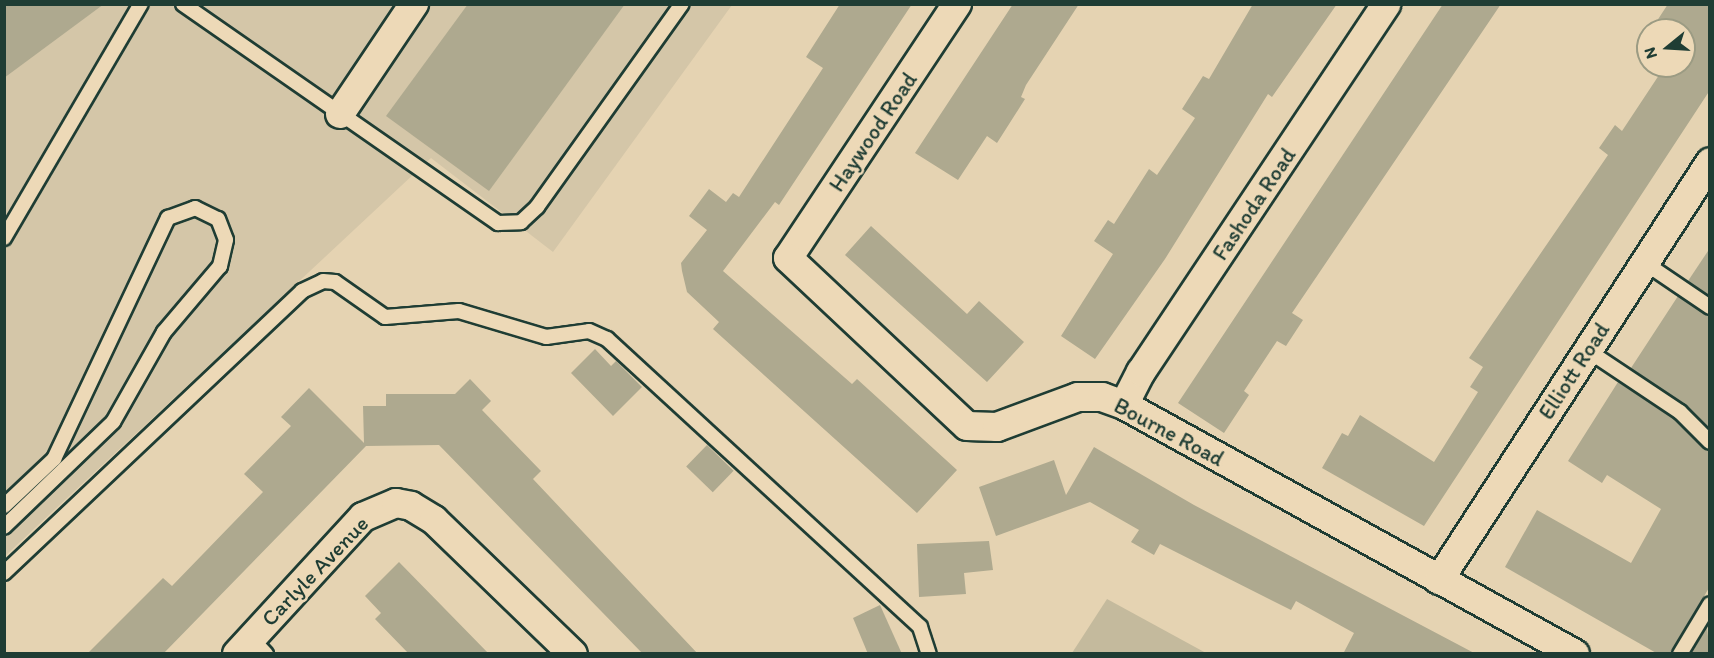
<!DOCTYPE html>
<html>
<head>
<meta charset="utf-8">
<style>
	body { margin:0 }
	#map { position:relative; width:1714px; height:658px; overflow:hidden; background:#e5d3b2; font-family:Itim,sans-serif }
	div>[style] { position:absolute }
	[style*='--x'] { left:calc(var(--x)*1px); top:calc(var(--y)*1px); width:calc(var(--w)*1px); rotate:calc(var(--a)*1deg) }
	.built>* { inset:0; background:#d4c6a8 }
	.green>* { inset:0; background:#c4ba9d }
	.building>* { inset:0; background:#aea98f; transform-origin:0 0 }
	.roads { filter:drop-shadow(2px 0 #1f3d34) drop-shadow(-2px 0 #1f3d34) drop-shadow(0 2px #1f3d34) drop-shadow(0 -2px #1f3d34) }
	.service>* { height:14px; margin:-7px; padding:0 7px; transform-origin:7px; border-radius:7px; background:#edd9b7 }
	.minor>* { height:28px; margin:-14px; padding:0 14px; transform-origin:14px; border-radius:14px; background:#edd9b7 }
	span { translate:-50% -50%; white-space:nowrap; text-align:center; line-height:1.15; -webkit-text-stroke:5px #edd9b7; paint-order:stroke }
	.street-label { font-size:22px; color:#1f3d34 }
	.frame { position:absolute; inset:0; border:6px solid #1f3d34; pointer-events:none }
	.north { position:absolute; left:1636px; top:18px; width:60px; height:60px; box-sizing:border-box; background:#edd9b7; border:2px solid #9b9b83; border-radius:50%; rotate:252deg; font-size:16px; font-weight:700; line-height:24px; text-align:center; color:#1f3d34 }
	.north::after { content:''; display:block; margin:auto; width:21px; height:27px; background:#1f3d34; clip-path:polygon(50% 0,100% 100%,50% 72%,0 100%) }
</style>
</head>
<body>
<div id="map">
	<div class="built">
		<div style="clip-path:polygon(5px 5px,732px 5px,553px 252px,431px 158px,5px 556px)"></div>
	</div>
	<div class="green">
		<div style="clip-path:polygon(1107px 599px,1206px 653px,1072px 653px)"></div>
	</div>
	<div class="building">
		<div style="clip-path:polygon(4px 4px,104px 4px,4px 78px)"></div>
		<div style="clip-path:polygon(468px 4px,625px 4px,489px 191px,386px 116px)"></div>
		<div style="clip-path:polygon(840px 4px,912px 4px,779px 205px,775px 202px,723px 271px,852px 384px,857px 379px,957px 470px,917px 513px,713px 329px,719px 322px,687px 292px,682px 271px,681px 263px,707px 230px,689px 216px,709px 189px,726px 202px,733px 193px,739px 197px,823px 68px,806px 57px)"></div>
		<div style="clip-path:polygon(1013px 4px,1079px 4px,1026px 85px,1021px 97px,1025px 99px,997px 143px,987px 136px,958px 180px,915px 153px)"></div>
		<div style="clip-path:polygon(1253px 4px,1337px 4px,1272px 97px,1268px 94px,1165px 259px,1095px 359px,1061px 336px,1113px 254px,1094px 241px,1108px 220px,1114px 224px,1149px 169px,1157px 175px,1195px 118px,1182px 109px,1203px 76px,1209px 79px)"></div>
		<div style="clip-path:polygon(1443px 4px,1501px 4px,1292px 313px,1303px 320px,1286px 346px,1277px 341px,1244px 391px,1249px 395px,1224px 433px,1178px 403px)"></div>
		<div style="clip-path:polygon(1668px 4px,1710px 4px,1710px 90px,1424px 526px,1322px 468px,1342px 433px,1348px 436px,1360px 415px,1434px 462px,1478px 392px,1470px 387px,1483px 367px,1469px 358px,1608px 155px,1599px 148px,1615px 125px,1622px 131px,1665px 66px,1684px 66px,1684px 38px,1689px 30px,1651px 30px)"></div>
		<div style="clip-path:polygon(871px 226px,967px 314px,979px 301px,1024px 342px,987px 382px,845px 255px)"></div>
		<div style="clip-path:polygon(1710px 248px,1710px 296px,1688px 281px)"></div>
		<div style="clip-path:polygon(1678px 296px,1710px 316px,1710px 429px,1685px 405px,1631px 368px)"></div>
		<div style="clip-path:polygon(595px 349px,611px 366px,616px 361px,642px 387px,613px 416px,571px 373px)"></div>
		<div style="clip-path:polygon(470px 379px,491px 401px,482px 410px,541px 471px,533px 479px,698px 654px,643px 654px,439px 445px,366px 446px,163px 654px,87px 654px,163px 578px,172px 586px,263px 492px,244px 474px,291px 426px,281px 417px,309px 388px,364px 443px,363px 406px,386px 406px,386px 394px,455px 394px)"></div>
		<div style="clip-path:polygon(1618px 382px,1674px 419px,1710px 451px,1710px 586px,1671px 654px,1658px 654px,1505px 567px,1537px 510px,1631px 563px,1661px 509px,1607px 475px,1602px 483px,1568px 461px)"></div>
		<div style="left:707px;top:445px;width:37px;height:30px;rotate:44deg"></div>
		<div style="clip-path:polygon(1094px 447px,1194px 505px,1476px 654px,1343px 654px,1354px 633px,1296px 601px,1291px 610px,1160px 544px,1154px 555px,1131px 542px,1139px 530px,1090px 502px,996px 536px,979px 487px,1054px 460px,1066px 495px)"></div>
		<div style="clip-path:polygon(989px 541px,993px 570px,964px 573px,966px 594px,919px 597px,917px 544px)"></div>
		<div style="clip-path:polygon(399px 562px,489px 654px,409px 654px,375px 619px,381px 613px,365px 596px)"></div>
		<div style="clip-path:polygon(880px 605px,902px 654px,868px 654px,853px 618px)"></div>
		<div style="clip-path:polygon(1707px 627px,1710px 654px,1691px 654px)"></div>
	</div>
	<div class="roads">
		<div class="service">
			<div style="--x:183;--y:4;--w:384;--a:34.8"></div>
			<div style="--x:498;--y:223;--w:23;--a:-2"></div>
			<div style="--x:521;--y:222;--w:22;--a:-43"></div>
			<div style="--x:537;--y:207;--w:249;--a:-54.5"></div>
			<div style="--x:4;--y:238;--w:271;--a:-59.7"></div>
			<div style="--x:1645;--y:263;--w:78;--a:34.1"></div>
			<div style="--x:1587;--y:350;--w:112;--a:33.7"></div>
			<div style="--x:1680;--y:412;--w:42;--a:45"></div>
			<div style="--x:4;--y:506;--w:69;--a:-43.2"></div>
			<div style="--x:54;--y:459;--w:267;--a:-64.7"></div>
			<div style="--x:168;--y:218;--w:29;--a:-20"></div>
			<div style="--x:195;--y:208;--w:25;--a:26"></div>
			<div style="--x:218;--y:219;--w:22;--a:69"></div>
			<div style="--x:226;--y:240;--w:27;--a:103"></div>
			<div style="--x:220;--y:266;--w:87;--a:130.3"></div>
			<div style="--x:164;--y:332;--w:103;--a:119.5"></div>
			<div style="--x:113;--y:422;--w:151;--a:136.1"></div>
			<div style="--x:4;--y:573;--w:410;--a:-43.4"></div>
			<div style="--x:302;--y:291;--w:23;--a:-25"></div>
			<div style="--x:323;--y:281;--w:12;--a:5"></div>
			<div style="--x:335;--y:282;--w:61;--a:35"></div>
			<div style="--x:385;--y:317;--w:74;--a:-4.6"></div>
			<div style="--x:459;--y:311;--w:91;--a:16.6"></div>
			<div style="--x:546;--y:337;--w:43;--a:-7.9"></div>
			<div style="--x:589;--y:331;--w:20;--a:24"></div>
			<div style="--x:607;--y:339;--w:425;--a:42.6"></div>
			<div style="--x:920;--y:627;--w:28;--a:72"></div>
			<div style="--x:251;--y:638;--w:22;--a:47"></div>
			<div style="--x:1680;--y:654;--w:58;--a:-59"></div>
		</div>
		<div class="minor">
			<div style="--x:957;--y:4;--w:305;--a:123.6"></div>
			<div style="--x:788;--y:258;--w:245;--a:43.2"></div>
			<div style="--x:967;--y:426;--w:30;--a:2"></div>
			<div style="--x:997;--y:427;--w:86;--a:-20.3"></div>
			<div style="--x:1078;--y:397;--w:24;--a:0"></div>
			<div style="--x:1102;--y:397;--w:23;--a:20"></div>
			<div style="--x:1124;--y:405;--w:515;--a:28.9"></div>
			<div style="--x:340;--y:114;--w:133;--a:-56.1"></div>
			<div style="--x:1124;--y:405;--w:37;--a:-63"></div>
			<div style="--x:1141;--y:372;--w:442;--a:-56.3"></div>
			<div style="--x:1439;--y:580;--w:498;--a:-57"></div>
			<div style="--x:237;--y:654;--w:186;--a:-47.4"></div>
			<div style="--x:363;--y:517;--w:36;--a:-23"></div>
			<div style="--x:396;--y:503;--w:15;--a:11"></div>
			<div style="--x:411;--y:506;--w:27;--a:31"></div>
			<div style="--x:434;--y:520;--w:193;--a:44"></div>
		</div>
	</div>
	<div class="street-label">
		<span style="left:873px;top:132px;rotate:-56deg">Haywood Road</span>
		<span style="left:1254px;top:204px;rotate:-56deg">Fashoda Road</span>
		<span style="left:1574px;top:371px;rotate:-57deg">Elliott Road</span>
		<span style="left:1169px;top:432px;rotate:28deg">Bourne Road</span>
		<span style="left:315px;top:571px;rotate:-46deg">Carlyle Avenue</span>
	</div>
	<div class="frame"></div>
	<div class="north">N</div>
</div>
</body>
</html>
